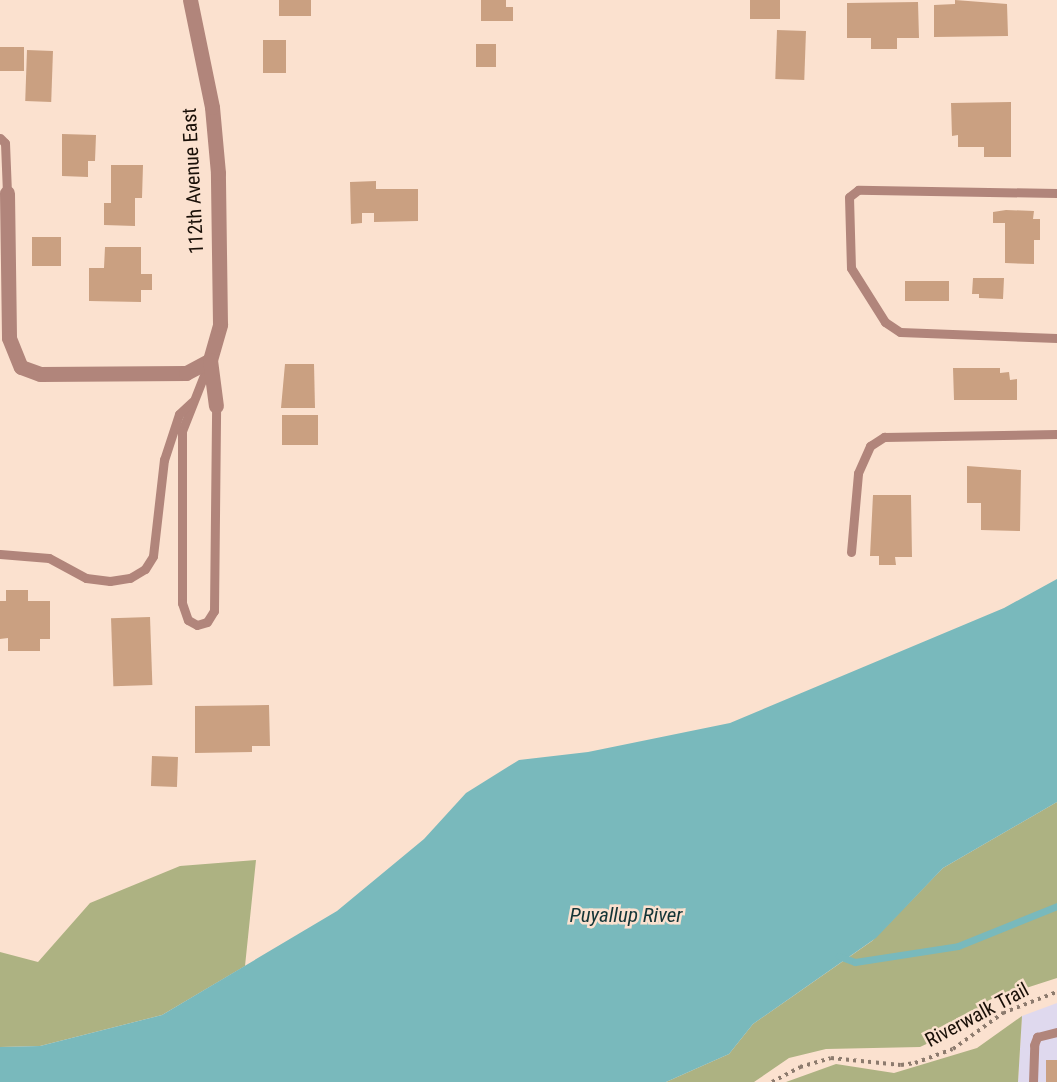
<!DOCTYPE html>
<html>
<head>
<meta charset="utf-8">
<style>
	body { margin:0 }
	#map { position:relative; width:1057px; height:1082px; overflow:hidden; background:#fbe1cf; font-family:"Roboto Condensed",sans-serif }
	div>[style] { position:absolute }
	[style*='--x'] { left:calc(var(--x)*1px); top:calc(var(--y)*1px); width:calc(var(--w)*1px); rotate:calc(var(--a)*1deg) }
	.commercial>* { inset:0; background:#dfd9ee }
	.forest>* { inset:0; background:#adb282 }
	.water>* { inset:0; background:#79b9bc }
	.stream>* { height:7px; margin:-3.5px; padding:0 3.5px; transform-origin:3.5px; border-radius:3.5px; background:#79b9bc }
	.building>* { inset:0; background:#caa081; transform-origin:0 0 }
	.path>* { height:4px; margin-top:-2px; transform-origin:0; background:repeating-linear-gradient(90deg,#8d7b6e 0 3px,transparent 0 7.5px) }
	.service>* { height:9px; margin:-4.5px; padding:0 4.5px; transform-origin:4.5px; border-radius:4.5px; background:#b1857b }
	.minor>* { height:15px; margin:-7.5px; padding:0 7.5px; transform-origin:7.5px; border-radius:7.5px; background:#b1857b }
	span { translate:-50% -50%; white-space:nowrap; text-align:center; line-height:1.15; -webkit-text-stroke:5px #fbe1cf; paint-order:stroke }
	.street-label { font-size:20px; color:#190f07 }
	.water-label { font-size:21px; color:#143537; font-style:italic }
</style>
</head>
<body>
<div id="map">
	<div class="commercial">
		<div style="clip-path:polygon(1057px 1003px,1057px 1082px,1018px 1082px,1022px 1016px)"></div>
	</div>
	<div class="forest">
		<div style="clip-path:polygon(1057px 802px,1057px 978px,989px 1000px,950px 1033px,920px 1047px,826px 1049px,789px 1058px,754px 1082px,666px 1082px,729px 1054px,753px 1024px,872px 941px,943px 868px)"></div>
		<div style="clip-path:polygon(256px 860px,245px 966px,162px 1015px,40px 1046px,0 1047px,0 952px,38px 962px,90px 903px,180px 866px)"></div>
		<div style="clip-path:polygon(1022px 1016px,1018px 1082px,786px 1082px,836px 1064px,894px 1073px,977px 1048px)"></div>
	</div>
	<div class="water">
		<div style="clip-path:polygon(1057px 579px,1057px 802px,943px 868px,876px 938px,753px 1024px,729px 1054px,666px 1082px,0 1082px,0 1047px,40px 1046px,162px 1015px,337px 911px,424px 839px,466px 793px,519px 760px,588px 752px,730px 723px,1004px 608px)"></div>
	</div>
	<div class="stream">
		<div style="--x:839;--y:956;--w:17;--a:21"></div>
		<div style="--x:855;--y:962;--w:104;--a:-8.8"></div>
		<div style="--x:958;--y:946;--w:107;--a:-22"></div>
	</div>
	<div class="building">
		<div style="left:279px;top:0;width:32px;height:16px"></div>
		<div style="clip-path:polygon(481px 0,506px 0,506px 7px,513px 7px,513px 21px,481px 21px)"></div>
		<div style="left:750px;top:0;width:30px;height:19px"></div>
		<div style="clip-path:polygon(955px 0,1007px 4px,1008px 36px,934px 37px,934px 5px,955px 4px)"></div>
		<div style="clip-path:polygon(918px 2px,919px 38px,897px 38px,897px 49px,871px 49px,871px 38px,847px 38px,847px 3px)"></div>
		<div style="left:777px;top:30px;width:29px;height:49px;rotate:2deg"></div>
		<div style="left:263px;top:40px;width:23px;height:33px"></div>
		<div style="left:496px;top:44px;width:23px;height:20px;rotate:90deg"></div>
		<div style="left:0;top:47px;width:24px;height:24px"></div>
		<div style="left:27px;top:50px;width:26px;height:51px;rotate:2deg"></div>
		<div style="clip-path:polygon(1011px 102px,1011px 157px,984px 157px,984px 147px,958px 147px,958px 135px,952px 136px,951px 103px)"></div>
		<div style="clip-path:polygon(62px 134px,96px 135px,95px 161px,88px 161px,88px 177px,62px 176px)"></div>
		<div style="clip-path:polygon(111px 165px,143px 165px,142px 198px,135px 198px,135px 226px,104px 225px,104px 203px,111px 203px)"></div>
		<div style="clip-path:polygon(376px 181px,376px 189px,418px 189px,418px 221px,374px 222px,374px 213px,362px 213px,362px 223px,351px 224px,350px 182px)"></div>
		<div style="clip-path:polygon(1006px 210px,1034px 211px,1033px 219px,1040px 219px,1040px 240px,1034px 240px,1034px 264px,1005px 263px,1005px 223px,993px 223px,993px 212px)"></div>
		<div style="left:32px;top:237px;width:29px;height:29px"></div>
		<div style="clip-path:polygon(105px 247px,141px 247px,141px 274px,152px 274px,152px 290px,141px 290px,141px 302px,89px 301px,89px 268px,104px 268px)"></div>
		<div style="clip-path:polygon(973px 278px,1004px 278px,1003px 299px,979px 298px,979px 294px,972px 294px)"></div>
		<div style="left:949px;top:281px;width:20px;height:44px;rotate:90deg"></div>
		<div style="clip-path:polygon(285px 364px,314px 364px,315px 408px,281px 408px)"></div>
		<div style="clip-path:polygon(953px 368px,1000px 368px,1000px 373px,1009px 372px,1010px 380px,1017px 379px,1017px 400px,954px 400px)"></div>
		<div style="left:282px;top:415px;width:36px;height:30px"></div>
		<div style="clip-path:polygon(967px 466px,1021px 470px,1020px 531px,981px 530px,981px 503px,967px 503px)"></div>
		<div style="clip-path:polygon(873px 495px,911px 495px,912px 557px,895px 557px,896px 565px,879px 565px,879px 556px,870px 556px)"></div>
		<div style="clip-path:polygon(6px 590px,28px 590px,28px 601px,50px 601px,50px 639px,40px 639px,40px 651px,8px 651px,8px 638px,0 639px,0 601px,6px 601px)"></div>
		<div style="left:150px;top:617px;width:68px;height:39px;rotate:88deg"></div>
		<div style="clip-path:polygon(269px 705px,270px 746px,252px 746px,252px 752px,195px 753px,195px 706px)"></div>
		<div style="left:152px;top:756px;width:26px;height:30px;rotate:2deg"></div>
		<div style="left:1046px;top:1060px;width:11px;height:22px"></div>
	</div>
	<div class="path">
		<div style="--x:772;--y:1082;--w:32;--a:-28"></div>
		<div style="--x:800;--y:1067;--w:32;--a:-16"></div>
		<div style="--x:831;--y:1058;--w:70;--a:5.7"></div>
		<div style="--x:901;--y:1065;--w:14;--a:-8"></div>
		<div style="--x:915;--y:1063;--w:40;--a:-20.2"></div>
		<div style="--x:953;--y:1049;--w:62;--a:-35.8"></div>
		<div style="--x:1003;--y:1013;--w:58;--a:-21.3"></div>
	</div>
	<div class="service">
		<div style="--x:0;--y:138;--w:7;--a:45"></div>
		<div style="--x:5;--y:143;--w:50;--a:87.7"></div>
		<div style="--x:1057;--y:193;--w:199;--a:-179.1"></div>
		<div style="--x:858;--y:190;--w:11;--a:142"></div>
		<div style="--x:849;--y:197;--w:71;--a:88.4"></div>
		<div style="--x:851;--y:268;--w:64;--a:57.8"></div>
		<div style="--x:885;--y:322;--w:18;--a:34"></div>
		<div style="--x:900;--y:332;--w:157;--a:2.2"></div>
		<div style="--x:208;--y:365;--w:71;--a:111.5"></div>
		<div style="--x:182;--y:431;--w:172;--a:90"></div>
		<div style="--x:182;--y:603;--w:18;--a:71"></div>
		<div style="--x:188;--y:620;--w:10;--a:29"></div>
		<div style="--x:197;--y:625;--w:10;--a:-17"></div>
		<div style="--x:207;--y:622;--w:13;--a:-58"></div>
		<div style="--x:214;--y:611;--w:205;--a:-89.4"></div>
		<div style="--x:851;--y:552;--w:79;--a:-84.9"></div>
		<div style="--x:858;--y:473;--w:30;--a:-66"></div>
		<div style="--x:870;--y:446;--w:17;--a:-33"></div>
		<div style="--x:884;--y:437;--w:173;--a:-1"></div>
		<div style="--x:0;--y:554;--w:49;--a:4.7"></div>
		<div style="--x:49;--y:558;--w:42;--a:28.4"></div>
		<div style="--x:86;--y:578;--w:24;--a:7"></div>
		<div style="--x:110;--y:581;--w:20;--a:-9"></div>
		<div style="--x:130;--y:578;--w:17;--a:-31"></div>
		<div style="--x:145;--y:569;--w:15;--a:-58"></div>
		<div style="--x:153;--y:556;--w:97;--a:-83.5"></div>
		<div style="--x:164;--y:460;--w:48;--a:-71.9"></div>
		<div style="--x:179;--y:414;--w:18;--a:-43"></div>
		<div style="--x:1033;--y:1082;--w:37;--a:-88"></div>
		<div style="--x:1034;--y:1045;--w:9;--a:-69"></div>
		<div style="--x:1037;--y:1037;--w:21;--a:-14"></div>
	</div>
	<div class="minor">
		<div style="--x:7;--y:193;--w:145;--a:89.2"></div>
		<div style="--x:9;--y:338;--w:31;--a:68"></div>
		<div style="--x:21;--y:367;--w:20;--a:20"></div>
		<div style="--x:40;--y:374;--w:146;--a:-0.4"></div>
		<div style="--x:186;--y:373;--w:27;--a:-28"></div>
		<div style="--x:210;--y:360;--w:37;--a:-74"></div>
		<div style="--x:220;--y:324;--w:151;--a:-90.8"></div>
		<div style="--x:218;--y:173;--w:66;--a:-95.2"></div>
		<div style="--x:212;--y:107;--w:109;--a:-101.6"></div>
		<div style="--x:210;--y:360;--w:46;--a:82.6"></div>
	</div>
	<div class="street-label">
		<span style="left:193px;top:181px;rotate:-93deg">112th Avenue East</span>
		<span style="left:977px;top:1015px;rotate:-28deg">Riverwalk Trail</span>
	</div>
	<div class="water-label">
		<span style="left:626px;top:915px">Puyallup River</span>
	</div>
</div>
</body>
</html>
